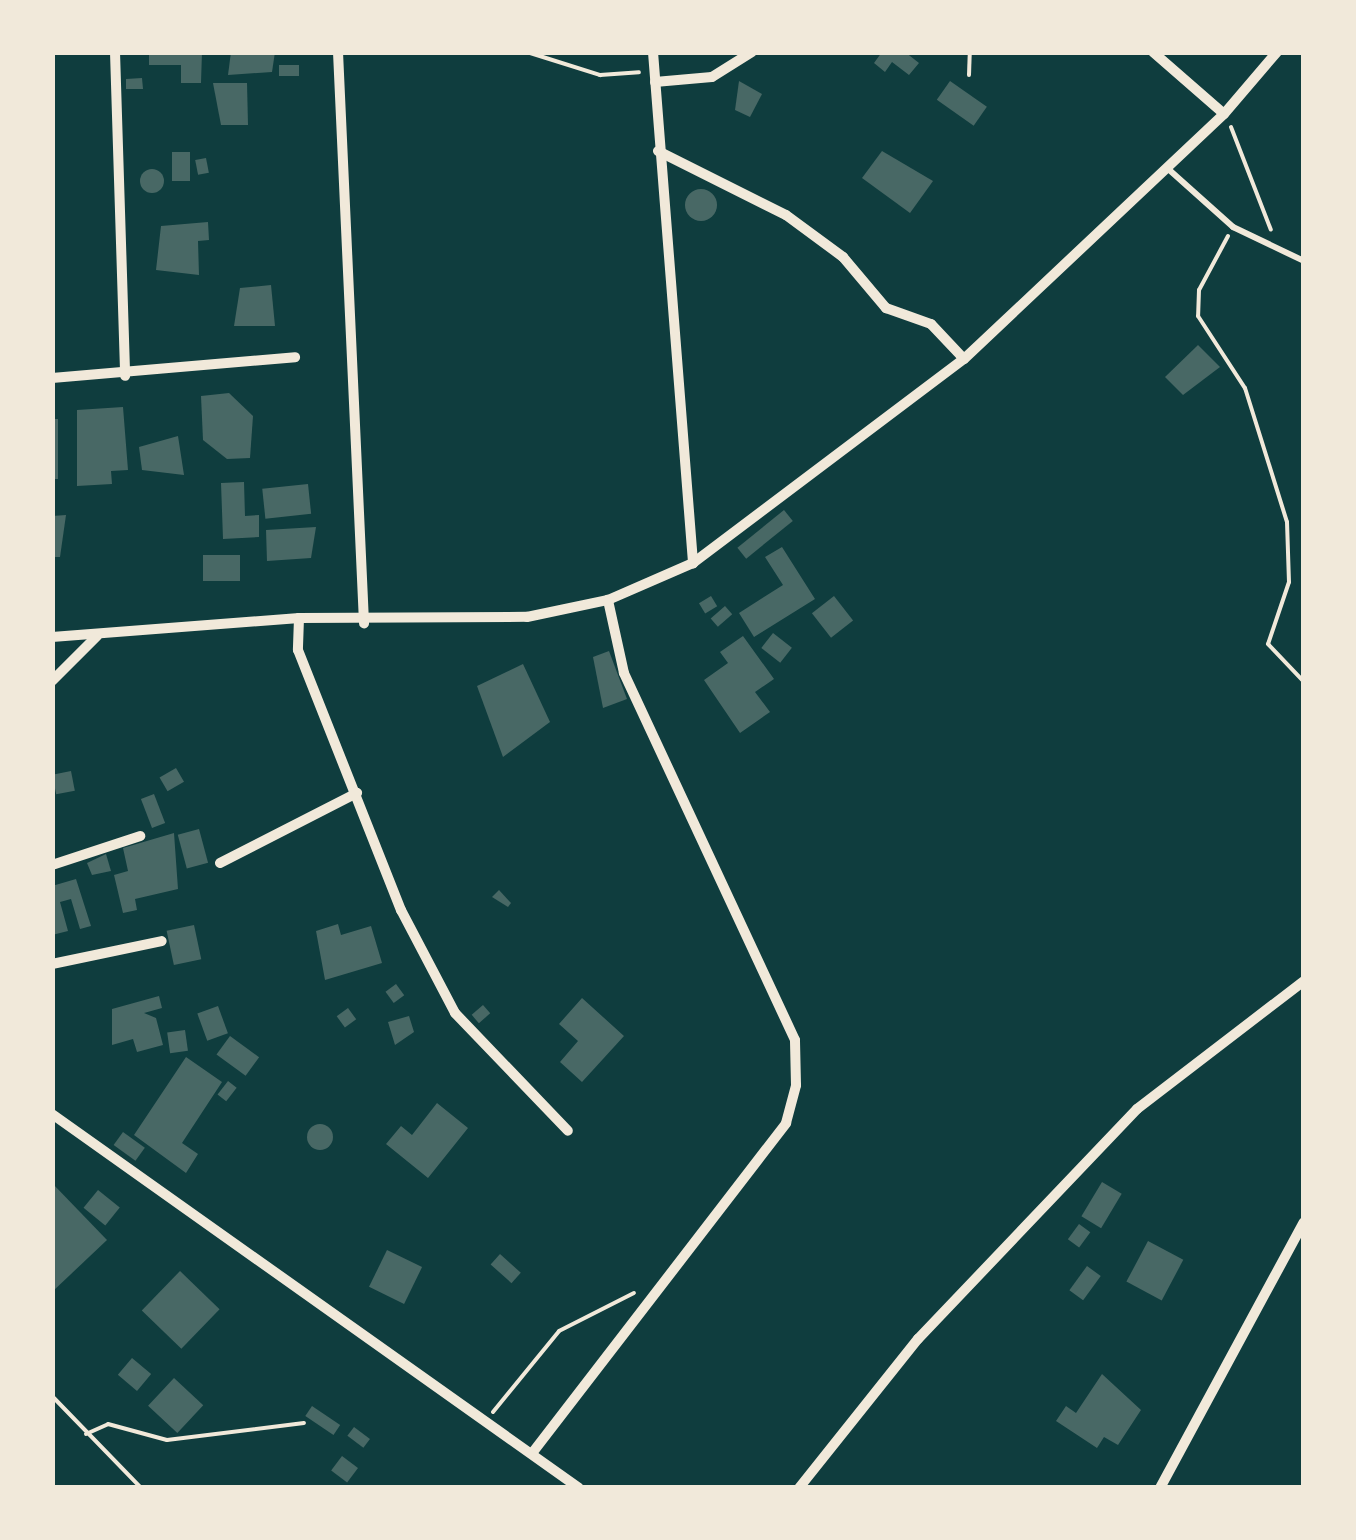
<!DOCTYPE html>
<html>
<head>
<meta charset="utf-8">
<style>
	body { margin:0 }
	#map { position:relative; width:1356px; height:1540px; overflow:hidden; background:#0f3d3e; font-family:Inter,sans-serif }
	div>[style] { position:absolute }
	[style*='--x'] { left:calc(var(--x)*1px); top:calc(var(--y)*1px); width:calc(var(--w)*1px); rotate:calc(var(--a)*1deg) }
	.building>* { inset:0; background:#486865; transform-origin:0 0 }
	.round { border-radius:50% }
	.path>* { height:4px; margin:-2px; padding:0 2px; transform-origin:2px; border-radius:2px; background:#f1e9da }
	.service>* { height:6px; margin:-3px; padding:0 3px; transform-origin:3px; border-radius:3px; background:#f1e9da }
	.minor>* { height:10px; margin:-5px; padding:0 5px; transform-origin:5px; border-radius:5px; background:#f1e9da }
	span { translate:-50% -50%; white-space:nowrap; text-align:center; line-height:1.15; -webkit-text-stroke:10px #f1e9da; paint-order:stroke }
	.frame { position:absolute; inset:0; border:55px solid #f1e9da; pointer-events:none }
</style>
</head>
<body>
<div id="map">
	<div class="building">
		<div style="clip-path:polygon(149px 52px,202px 52px,201px 83px,181px 83px,181px 65px,149px 65px)"></div>
		<div style="clip-path:polygon(231px 52px,275px 52px,272px 72px,228px 75px)"></div>
		<div style="clip-path:polygon(882px 52px,905px 52px,919px 63px,909px 75px,892px 62px,885px 72px,874px 63px)"></div>
		<div style="left:279px;top:65px;width:20px;height:11px"></div>
		<div style="clip-path:polygon(142px 78px,143px 89px,126px 89px,126px 79px)"></div>
		<div style="clip-path:polygon(739px 81px,762px 94px,750px 117px,735px 110px)"></div>
		<div style="left:950px;top:81px;width:45px;height:23px;rotate:35deg"></div>
		<div style="clip-path:polygon(213px 83px,247px 83px,248px 125px,221px 125px)"></div>
		<div style="clip-path:polygon(882px 151px,933px 181px,910px 213px,862px 178px)"></div>
		<div style="left:172px;top:152px;width:18px;height:29px"></div>
		<div style="left:206px;top:158px;width:15px;height:11px;rotate:79deg"></div>
		<div class="round" style="left:140px;top:169px;width:24px;height:24px"></div>
		<div class="round" style="left:685px;top:189px;width:32px;height:32px"></div>
		<div style="clip-path:polygon(208px 222px,209px 240px,198px 241px,199px 275px,156px 270px,161px 226px)"></div>
		<div style="clip-path:polygon(271px 285px,275px 326px,234px 326px,240px 288px)"></div>
		<div style="clip-path:polygon(1198px 345px,1220px 367px,1183px 395px,1165px 377px)"></div>
		<div style="clip-path:polygon(229px 393px,253px 416px,250px 458px,227px 459px,203px 440px,201px 396px)"></div>
		<div style="clip-path:polygon(123px 407px,128px 470px,111px 471px,112px 484px,77px 486px,77px 410px)"></div>
		<div style="left:52px;top:419px;width:6px;height:60px"></div>
		<div style="clip-path:polygon(178px 436px,184px 475px,142px 470px,139px 447px)"></div>
		<div style="clip-path:polygon(244px 482px,245px 516px,259px 515px,259px 537px,223px 539px,221px 483px)"></div>
		<div style="left:308px;top:484px;width:30px;height:46px;rotate:84deg"></div>
		<div style="left:784px;top:510px;width:14px;height:60px;rotate:51deg"></div>
		<div style="clip-path:polygon(66px 515px,60px 557px,52px 557px,52px 516px)"></div>
		<div style="clip-path:polygon(316px 527px,311px 558px,267px 561px,266px 530px)"></div>
		<div style="clip-path:polygon(782px 547px,815px 599px,754px 637px,739px 613px,783px 585px,765px 557px)"></div>
		<div style="left:240px;top:555px;width:26px;height:37px;rotate:90deg"></div>
		<div style="left:711px;top:596px;width:12px;height:14px;rotate:59deg"></div>
		<div style="left:834px;top:596px;width:31px;height:28px;rotate:52deg"></div>
		<div style="left:725px;top:606px;width:11px;height:19px;rotate:49deg"></div>
		<div style="left:773px;top:633px;width:24px;height:19px;rotate:38deg"></div>
		<div style="clip-path:polygon(743px 636px,774px 679px,755px 692px,770px 712px,740px 733px,704px 680px,728px 663px,720px 652px)"></div>
		<div style="clip-path:polygon(609px 651px,627px 699px,603px 708px,593px 657px)"></div>
		<div style="clip-path:polygon(523px 664px,550px 722px,503px 757px,477px 686px)"></div>
		<div style="left:176px;top:768px;width:16px;height:19px;rotate:60deg"></div>
		<div style="left:71px;top:771px;width:20px;height:19px;rotate:79deg"></div>
		<div style="left:154px;top:794px;width:31px;height:14px;rotate:69deg"></div>
		<div style="left:199px;top:829px;width:35px;height:22px;rotate:75deg"></div>
		<div style="clip-path:polygon(174px 833px,178px 889px,135px 899px,137px 910px,123px 913px,114px 875px,128px 871px,123px 848px)"></div>
		<div style="clip-path:polygon(106px 854px,111px 871px,92px 875px,87px 863px)"></div>
		<div style="clip-path:polygon(76px 879px,91px 926px,80px 929px,71px 899px,60px 902px,68px 931px,52px 935px,52px 886px)"></div>
		<div style="clip-path:polygon(499px 890px,511px 903px,508px 907px,492px 897px)"></div>
		<div style="clip-path:polygon(338px 924px,341px 935px,371px 926px,382px 963px,325px 980px,316px 931px)"></div>
		<div style="left:194px;top:925px;width:35px;height:28px;rotate:78deg"></div>
		<div style="left:396px;top:984px;width:14px;height:13px;rotate:54deg"></div>
		<div style="clip-path:polygon(159px 996px,162px 1008px,144px 1013px,156px 1018px,163px 1045px,137px 1052px,133px 1039px,112px 1045px,112px 1009px)"></div>
		<div style="clip-path:polygon(582px 998px,624px 1036px,582px 1082px,560px 1062px,578px 1041px,559px 1024px)"></div>
		<div style="left:483px;top:1005px;width:11px;height:15px;rotate:49deg"></div>
		<div style="left:218px;top:1006px;width:29px;height:22px;rotate:70deg"></div>
		<div style="left:348px;top:1008px;width:14px;height:14px;rotate:54deg"></div>
		<div style="clip-path:polygon(409px 1016px,414px 1032px,395px 1045px,388px 1022px)"></div>
		<div style="left:185px;top:1030px;width:21px;height:18px;rotate:82deg"></div>
		<div style="left:230px;top:1036px;width:36px;height:23px;rotate:36deg"></div>
		<div style="clip-path:polygon(186px 1057px,222px 1082px,182px 1143px,198px 1154px,186px 1173px,134px 1135px)"></div>
		<div style="left:228px;top:1081px;width:11px;height:17px;rotate:38deg"></div>
		<div style="clip-path:polygon(437px 1103px,468px 1128px,428px 1178px,386px 1144px,401px 1126px,412px 1135px)"></div>
		<div class="round" style="left:307px;top:1124px;width:26px;height:26px"></div>
		<div style="left:123px;top:1132px;width:27px;height:16px;rotate:36deg"></div>
		<div style="left:1102px;top:1182px;width:23px;height:40px;rotate:31deg"></div>
		<div style="clip-path:polygon(52px 1183px,107px 1240px,52px 1292px)"></div>
		<div style="left:98px;top:1190px;width:28px;height:23px;rotate:39deg"></div>
		<div style="left:1079px;top:1224px;width:14px;height:19px;rotate:36deg"></div>
		<div style="left:1148px;top:1241px;width:40px;height:46px;rotate:28deg"></div>
		<div style="left:387px;top:1250px;width:39px;height:41px;rotate:26deg"></div>
		<div style="left:500px;top:1254px;width:28px;height:14px;rotate:42deg"></div>
		<div style="left:1087px;top:1266px;width:17px;height:30px;rotate:36deg"></div>
		<div style="left:180px;top:1271px;width:55px;height:55px;rotate:44deg"></div>
		<div style="left:132px;top:1358px;width:25px;height:22px;rotate:40deg"></div>
		<div style="clip-path:polygon(1102px 1374px,1141px 1410px,1118px 1445px,1104px 1437px,1097px 1448px,1056px 1421px,1066px 1406px,1076px 1413px)"></div>
		<div style="left:174px;top:1378px;width:40px;height:38px;rotate:43deg"></div>
		<div style="left:312px;top:1406px;width:34px;height:12px;rotate:34deg"></div>
		<div style="left:354px;top:1427px;width:20px;height:11px;rotate:37deg"></div>
		<div style="left:342px;top:1456px;width:20px;height:18px;rotate:37deg"></div>
	</div>
	<div class="path">
		<div style="--x:527;--y:52;--w:77;--a:17.5"></div>
		<div style="--x:600;--y:75;--w:39;--a:-4"></div>
		<div style="--x:969;--y:75;--w:23;--a:-88"></div>
		<div style="--x:1231;--y:127;--w:110;--a:68.8"></div>
		<div style="--x:1228;--y:236;--w:61;--a:118.2"></div>
		<div style="--x:1199;--y:290;--w:26;--a:92"></div>
		<div style="--x:1198;--y:316;--w:86;--a:56.9"></div>
		<div style="--x:1245;--y:388;--w:140;--a:72.6"></div>
		<div style="--x:1287;--y:522;--w:60;--a:88.1"></div>
		<div style="--x:1289;--y:582;--w:65;--a:108.7"></div>
		<div style="--x:1268;--y:644;--w:52;--a:46.5"></div>
		<div style="--x:52;--y:1396;--w:128;--a:45.9"></div>
		<div style="--x:493;--y:1412;--w:104;--a:-50.8"></div>
		<div style="--x:559;--y:1331;--w:84;--a:-26.9"></div>
		<div style="--x:86;--y:1434;--w:24;--a:-24"></div>
		<div style="--x:108;--y:1424;--w:61;--a:15.2"></div>
		<div style="--x:167;--y:1440;--w:138;--a:-7.1"></div>
	</div>
	<div class="service">
		<div style="--x:1166;--y:167;--w:90;--a:41.8"></div>
		<div style="--x:1233;--y:227;--w:79;--a:25.6"></div>
	</div>
	<div class="minor">
		<div style="--x:115;--y:52;--w:324;--a:88.2"></div>
		<div style="--x:338;--y:52;--w:572;--a:87.39"></div>
		<div style="--x:653;--y:52;--w:513;--a:85.52"></div>
		<div style="--x:1153;--y:52;--w:94;--a:41.1"></div>
		<div style="--x:655;--y:82;--w:57;--a:-5"></div>
		<div style="--x:712;--y:77;--w:47;--a:-32"></div>
		<div style="--x:658;--y:151;--w:143;--a:26.6"></div>
		<div style="--x:786;--y:215;--w:71;--a:36.4"></div>
		<div style="--x:843;--y:257;--w:67;--a:49.9"></div>
		<div style="--x:886;--y:308;--w:48;--a:19.6"></div>
		<div style="--x:931;--y:324;--w:48;--a:46.7"></div>
		<div style="--x:52;--y:378;--w:244;--a:-4.9"></div>
		<div style="--x:299;--y:618;--w:32;--a:92"></div>
		<div style="--x:298;--y:650;--w:280;--a:68.4"></div>
		<div style="--x:401;--y:910;--w:116;--a:62.3"></div>
		<div style="--x:455;--y:1013;--w:163;--a:46.2"></div>
		<div style="--x:52;--y:637;--w:248;--a:-4.4"></div>
		<div style="--x:299;--y:618;--w:228;--a:-0.3"></div>
		<div style="--x:527;--y:617;--w:83;--a:-11.9"></div>
		<div style="--x:608;--y:600;--w:93;--a:-23.5"></div>
		<div style="--x:693;--y:563;--w:339;--a:-37"></div>
		<div style="--x:964;--y:359;--w:357;--a:-43.3"></div>
		<div style="--x:1224;--y:114;--w:82;--a:-49.5"></div>
		<div style="--x:52;--y:681;--w:64;--a:-45"></div>
		<div style="--x:220;--y:863;--w:154;--a:-27.1"></div>
		<div style="--x:52;--y:865;--w:93;--a:-18.2"></div>
		<div style="--x:52;--y:964;--w:112;--a:-11.8"></div>
		<div style="--x:52;--y:1114;--w:646;--a:35.36"></div>
		<div style="--x:533;--y:1452;--w:415;--a:-52.4"></div>
		<div style="--x:786;--y:1123;--w:39;--a:-75"></div>
		<div style="--x:796;--y:1085;--w:45;--a:-91.3"></div>
		<div style="--x:795;--y:1040;--w:405;--a:-115"></div>
		<div style="--x:624;--y:673;--w:75;--a:-102.4"></div>
		<div style="--x:799;--y:1488;--w:191;--a:-51.4"></div>
		<div style="--x:918;--y:1339;--w:318;--a:-46.4"></div>
		<div style="--x:1137;--y:1109;--w:210;--a:-37.5"></div>
		<div style="--x:1160;--y:1488;--w:302;--a:-61.6"></div>
	</div>
	<div class="frame"></div>
</div>
</body>
</html>
